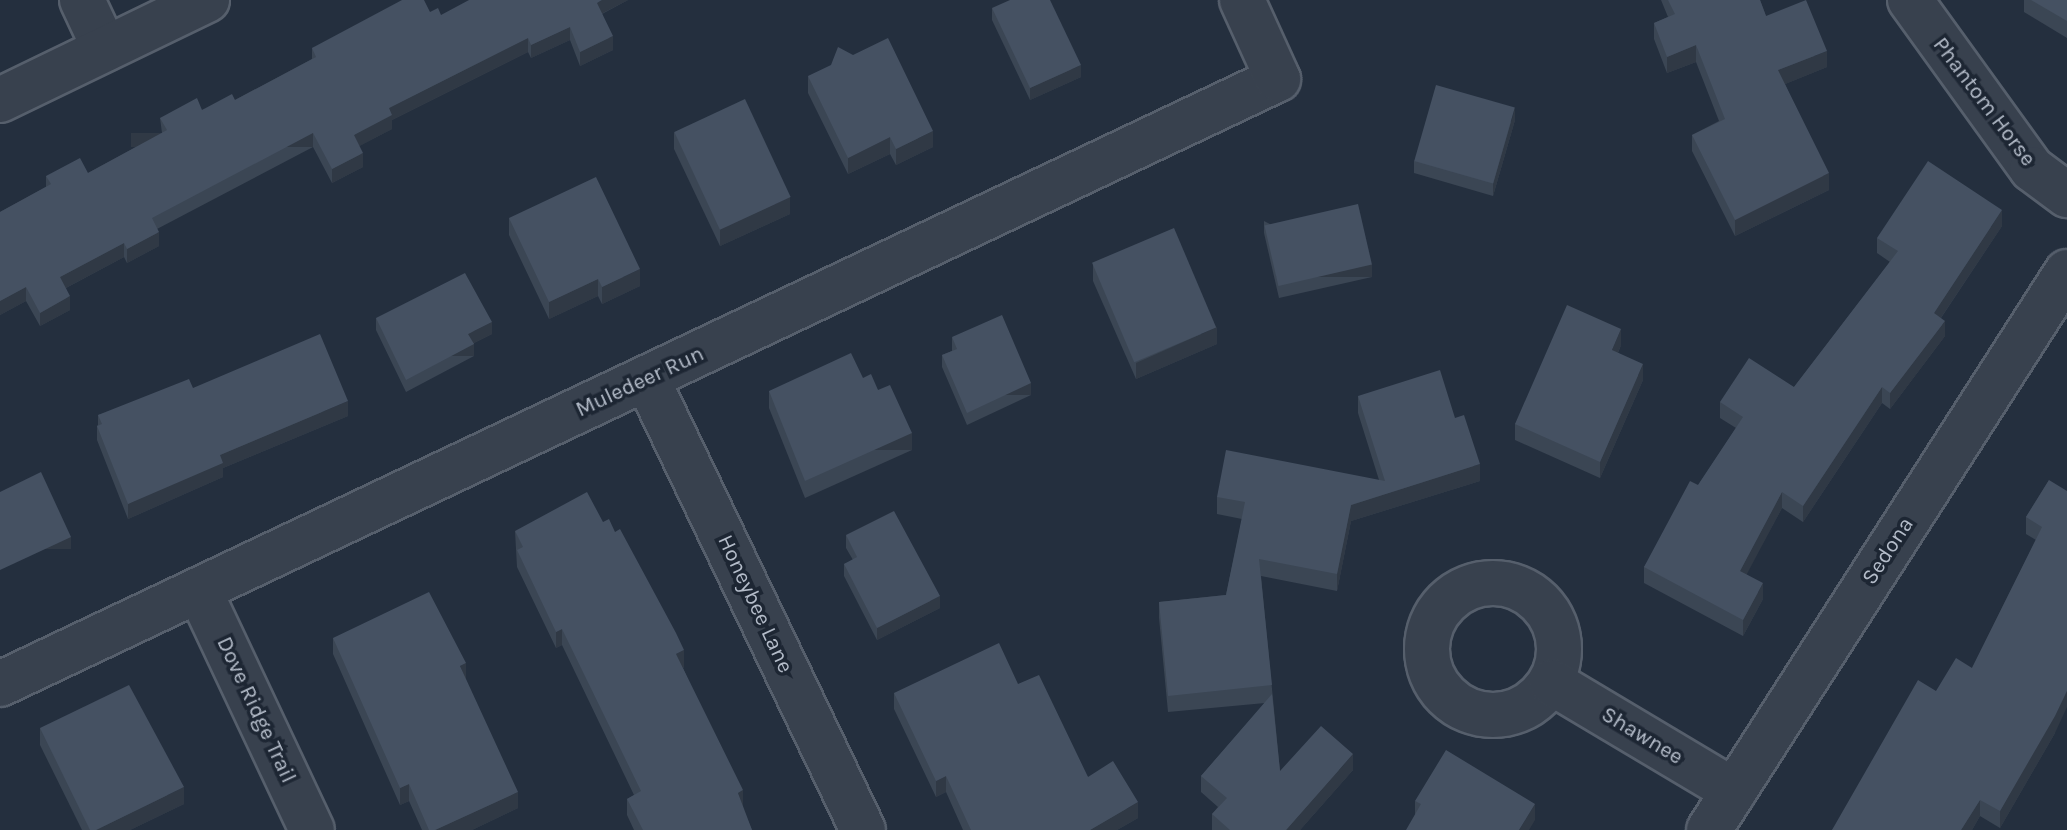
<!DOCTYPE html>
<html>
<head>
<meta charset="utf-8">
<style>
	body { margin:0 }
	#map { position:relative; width:2067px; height:830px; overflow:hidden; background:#242f3e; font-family:Karla,sans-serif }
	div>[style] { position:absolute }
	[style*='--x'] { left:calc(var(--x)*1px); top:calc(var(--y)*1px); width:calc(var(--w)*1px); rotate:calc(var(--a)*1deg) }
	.roads { filter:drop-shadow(2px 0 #565f6c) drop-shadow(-2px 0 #565f6c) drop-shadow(0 2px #565f6c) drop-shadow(0 -2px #565f6c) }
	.minor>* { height:44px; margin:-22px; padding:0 22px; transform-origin:22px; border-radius:22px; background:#38414e }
	.minor>.ring { margin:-22px; padding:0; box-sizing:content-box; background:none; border:44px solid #38414e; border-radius:50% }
	.wall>* { inset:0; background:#3b4654 }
	.shaded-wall>* { inset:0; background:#303945; transform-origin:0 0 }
	.building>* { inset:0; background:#455162; transform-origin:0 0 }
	span { translate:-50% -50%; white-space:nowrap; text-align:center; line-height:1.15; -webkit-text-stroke:7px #1d2633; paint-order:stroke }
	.street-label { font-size:22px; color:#b4bcc9 }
</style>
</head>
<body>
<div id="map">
	<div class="roads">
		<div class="minor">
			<div style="--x:82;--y:0;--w:54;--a:64.9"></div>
			<div style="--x:1910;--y:0;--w:208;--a:54.2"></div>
			<div style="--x:2032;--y:169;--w:44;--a:36.6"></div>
			<div style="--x:0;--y:100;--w:230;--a:-25.8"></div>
			<div style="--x:647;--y:379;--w:500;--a:64.41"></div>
			<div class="ring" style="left:1427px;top:583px;width:88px;height:88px"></div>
			<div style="--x:199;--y:590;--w:265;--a:64.8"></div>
			<div style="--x:1551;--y:682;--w:213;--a:30.8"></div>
			<div style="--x:0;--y:684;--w:1414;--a:-25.33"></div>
			<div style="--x:1278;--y:79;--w:87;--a:-114.5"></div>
			<div style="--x:1709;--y:830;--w:663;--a:-57.32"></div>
		</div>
	</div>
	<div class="wall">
		<div style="clip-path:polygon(628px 0,602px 14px,613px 50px,580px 66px,570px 40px,531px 58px,528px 52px,392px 120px,392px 129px,359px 146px,363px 167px,332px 183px,313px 147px,157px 229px,159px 246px,127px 263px,124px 257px,66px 288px,70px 310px,40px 326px,26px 301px,0 315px,0 212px,46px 187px,46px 176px,88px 173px,162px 133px,160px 118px,202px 110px,235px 100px,312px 59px,312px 48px,430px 12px,441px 15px)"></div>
		<div style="clip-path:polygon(1661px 0,1760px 0,1766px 16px,1827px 67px,1785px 84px,1829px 190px,1735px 236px,1692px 151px,1692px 135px,1719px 121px,1696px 62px,1667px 73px,1654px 39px,1654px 23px,1668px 17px)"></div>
		<div style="clip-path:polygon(2024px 0,2067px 0,2067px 38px,2024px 12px)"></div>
		<div style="clip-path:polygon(992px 8px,1081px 77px,1030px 100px,992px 20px)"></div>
		<div style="clip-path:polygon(808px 76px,933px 147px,896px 165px,890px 154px,848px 174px,808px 93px)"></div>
		<div style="clip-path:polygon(1515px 120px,1493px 196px,1414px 173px,1414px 161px)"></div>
		<div style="clip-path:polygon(674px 132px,790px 214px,720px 246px,674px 149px)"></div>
		<div style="clip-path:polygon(509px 218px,640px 286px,602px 304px,598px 296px,549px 319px,509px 235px)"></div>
		<div style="clip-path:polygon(1264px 221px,1372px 277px,1279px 298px,1264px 233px)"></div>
		<div style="clip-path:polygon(2002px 226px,1941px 318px,1945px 336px,1890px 409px,1882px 403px,1803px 522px,1782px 508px,1746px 574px,1763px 599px,1743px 636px,1644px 583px,1644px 567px,1736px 428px,1720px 418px,1720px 402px,1794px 387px,1890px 262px,1877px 253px,1877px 238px)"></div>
		<div style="clip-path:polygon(1093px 264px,1217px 344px,1136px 379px,1093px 281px)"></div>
		<div style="clip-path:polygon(376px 318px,492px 334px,474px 343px,474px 356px,406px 392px,376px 330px)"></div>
		<div style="clip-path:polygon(952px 337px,1031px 395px,967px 425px,942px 367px,942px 355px,952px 351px)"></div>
		<div style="clip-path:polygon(1621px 345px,1618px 353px,1643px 380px,1600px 478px,1515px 440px,1515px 424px)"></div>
		<div style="clip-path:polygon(863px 378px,878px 390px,912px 450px,805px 498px,769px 408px,769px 391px)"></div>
		<div style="clip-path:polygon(193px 388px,348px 416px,223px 468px,223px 477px,128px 519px,97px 440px,97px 426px,98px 425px,98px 415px)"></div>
		<div style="clip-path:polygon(1358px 396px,1455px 418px,1480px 481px,1351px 521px,1337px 591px,1261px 576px,1280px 771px,1353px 770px,1300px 830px,1212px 830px,1212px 814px,1218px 807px,1201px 792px,1201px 776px,1265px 703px,1168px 712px,1159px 618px,1159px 602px,1226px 595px,1242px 519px,1217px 514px,1217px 497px,1379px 480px,1358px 413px)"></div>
		<div style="clip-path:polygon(2049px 480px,2055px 733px,2000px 828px,1980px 816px,1972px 830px,1832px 830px,1936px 691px,1972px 668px,2036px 540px,2026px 534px,2026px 517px)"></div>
		<div style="clip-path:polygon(515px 531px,684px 667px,683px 668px,752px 830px,634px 830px,627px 815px,627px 799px,634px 795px,562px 645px,556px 648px,517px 567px)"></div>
		<div style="clip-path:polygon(846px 535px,940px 608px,877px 640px,844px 576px,844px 564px,853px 560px,846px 548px)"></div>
		<div style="clip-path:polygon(333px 638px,466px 680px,518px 808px,472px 830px,422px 830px,409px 801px,400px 805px,333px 654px)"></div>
		<div style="clip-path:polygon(1018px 684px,1088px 777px,1138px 818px,1117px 830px,963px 830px,946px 792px,936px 797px,894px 709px,894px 693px)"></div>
		<div style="clip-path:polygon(40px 728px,184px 804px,130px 830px,82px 830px,40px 745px)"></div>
		<div style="clip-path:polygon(1415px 801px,1535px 820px,1415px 814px)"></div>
	</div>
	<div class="shaded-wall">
		<div style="clip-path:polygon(602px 0,628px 0,597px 16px,597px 3px)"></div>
		<div style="clip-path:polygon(570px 27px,570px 40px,531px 58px,531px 45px)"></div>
		<div style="clip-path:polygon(613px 36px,613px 50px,580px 66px,580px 52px)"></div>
		<div style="clip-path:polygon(528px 38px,528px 52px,392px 120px,392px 129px,354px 149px,354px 135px,389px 108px)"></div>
		<div style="clip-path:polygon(1696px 45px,1696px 62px,1667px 73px,1667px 57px)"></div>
		<div style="clip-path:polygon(1827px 51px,1827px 67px,1778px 87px,1778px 70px)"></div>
		<div style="clip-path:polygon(1081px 65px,1081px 77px,1030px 100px,1030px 88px)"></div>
		<div style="clip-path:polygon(1515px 108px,1515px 120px,1493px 196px,1493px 184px)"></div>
		<div style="clip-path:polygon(933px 131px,933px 147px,896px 165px,896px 149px)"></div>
		<div style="left:313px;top:133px;width:14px;height:182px;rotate:90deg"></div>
		<div style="clip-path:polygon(890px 137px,890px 154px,848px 174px,848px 158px)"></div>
		<div style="clip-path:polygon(363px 153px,363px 167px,332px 183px,332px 169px)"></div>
		<div style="clip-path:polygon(1829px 173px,1829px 190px,1735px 236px,1735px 220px)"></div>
		<div style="clip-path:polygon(790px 197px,790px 214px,720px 246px,720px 229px)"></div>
		<div style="clip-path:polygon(2002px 210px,2002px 226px,1934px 328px,1934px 313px)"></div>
		<div style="clip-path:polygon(159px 232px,159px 246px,127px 263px,127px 249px)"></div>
		<div style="clip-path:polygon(124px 243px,124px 257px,60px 291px,60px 277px)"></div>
		<div style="left:1372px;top:264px;width:13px;height:96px;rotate:90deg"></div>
		<div style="clip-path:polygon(640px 269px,640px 286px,602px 304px,602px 287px)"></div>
		<div style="clip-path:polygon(598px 279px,598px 296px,549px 319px,549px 302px)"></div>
		<div style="clip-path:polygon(26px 287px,26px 301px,0 315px,0 301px)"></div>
		<div style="clip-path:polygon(70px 296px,70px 310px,40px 326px,40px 313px)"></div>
		<div style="clip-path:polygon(1945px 321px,1945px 336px,1890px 409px,1890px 393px)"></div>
		<div style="clip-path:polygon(492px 322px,492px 334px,468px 346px,468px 334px)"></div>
		<div style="clip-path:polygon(1217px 327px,1217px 344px,1136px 379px,1136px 363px)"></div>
		<div style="clip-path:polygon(1621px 329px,1621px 345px,1612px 367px,1612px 350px)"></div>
		<div style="left:474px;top:344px;width:12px;height:77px;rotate:90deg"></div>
		<div style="clip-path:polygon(1643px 364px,1643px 380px,1600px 478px,1600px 462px)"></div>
		<div style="left:1031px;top:383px;width:12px;height:71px;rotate:90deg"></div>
		<div style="clip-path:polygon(1882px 387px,1882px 403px,1803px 522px,1803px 506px)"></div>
		<div style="clip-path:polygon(348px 401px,348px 416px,223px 468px,223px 477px,128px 519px,128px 504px,220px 455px)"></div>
		<div style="left:912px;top:433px;width:17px;height:117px;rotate:90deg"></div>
		<div style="clip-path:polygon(1480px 464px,1480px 481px,1351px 521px,1337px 591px,1337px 574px,1351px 505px)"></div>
		<div style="clip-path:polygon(1782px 492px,1782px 508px,1740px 587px,1740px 571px)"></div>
		<div style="left:71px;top:537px;width:12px;height:78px;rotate:90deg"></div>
		<div style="clip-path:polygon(1763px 583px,1763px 599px,1743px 636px,1743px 620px)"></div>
		<div style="clip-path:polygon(940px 596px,940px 608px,877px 640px,877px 628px)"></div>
		<div style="clip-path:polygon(562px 629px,562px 645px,556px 648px,556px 632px)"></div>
		<div style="clip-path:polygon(684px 650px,684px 667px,676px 671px,676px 654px)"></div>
		<div style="clip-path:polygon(466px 663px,466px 680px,460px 666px)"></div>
		<div style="clip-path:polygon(2067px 691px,2067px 707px,2055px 733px,2000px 828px,2000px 811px)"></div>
		<div style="clip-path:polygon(1353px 754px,1353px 770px,1300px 830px,1286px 830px)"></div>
		<div style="clip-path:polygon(946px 776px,946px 792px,936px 797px,936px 781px)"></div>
		<div style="clip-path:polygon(409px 784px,409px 801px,400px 805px,400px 788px)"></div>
		<div style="clip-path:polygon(184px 787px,184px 804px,130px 830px,96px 830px)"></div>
		<div style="clip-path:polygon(743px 790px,743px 807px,738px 793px)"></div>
		<div style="clip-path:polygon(518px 792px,518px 808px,472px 830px,435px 830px)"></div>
		<div style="clip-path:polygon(1980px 800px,1980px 816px,1972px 830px,1961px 830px)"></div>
		<div style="clip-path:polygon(1138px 802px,1138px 818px,1117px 830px,1090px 830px)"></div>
		<div style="clip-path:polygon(1535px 804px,1535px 820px,1529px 830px,1519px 830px)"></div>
	</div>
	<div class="building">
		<div style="clip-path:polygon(402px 0,424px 0,430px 12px,438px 8px,441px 15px,469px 0,602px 0,597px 3px,613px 36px,580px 52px,570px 27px,531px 45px,528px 38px,389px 108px,392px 115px,354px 135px,363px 153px,332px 169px,313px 133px,152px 218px,159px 232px,127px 249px,124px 243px,60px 277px,70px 296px,40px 313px,26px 287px,0 301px,0 212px,51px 184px,46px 176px,80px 158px,88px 173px,167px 130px,160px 118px,197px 98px,202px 110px,232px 94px,235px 100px,316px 57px,312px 48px)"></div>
		<div style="clip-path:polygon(1010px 0,1050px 0,1081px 65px,1030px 88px,992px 8px)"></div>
		<div style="clip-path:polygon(1668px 0,1760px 0,1766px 16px,1806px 0,1827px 51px,1778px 70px,1829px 173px,1735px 220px,1692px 135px,1725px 119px,1696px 45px,1667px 57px,1654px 23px,1675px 14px)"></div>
		<div style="clip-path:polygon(2031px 0,2067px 0,2067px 21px)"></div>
		<div style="clip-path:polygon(888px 38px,933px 131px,896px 149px,890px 137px,848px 158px,808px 76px,831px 65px,838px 47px,853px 55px)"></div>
		<div style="left:1436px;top:85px;width:82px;height:79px;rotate:16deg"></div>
		<div style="left:745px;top:99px;width:108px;height:78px;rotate:65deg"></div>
		<div style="clip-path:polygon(1928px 161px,2002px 210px,1934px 313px,1945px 321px,1890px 393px,1882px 387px,1803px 506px,1782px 492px,1740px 571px,1763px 583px,1743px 620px,1644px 567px,1690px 481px,1698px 485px,1743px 417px,1720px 402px,1749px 358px,1794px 387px,1898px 251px,1877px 238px)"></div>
		<div style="clip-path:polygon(596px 177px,640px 269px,602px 287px,598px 279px,549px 302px,509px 218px)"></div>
		<div style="left:1358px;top:204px;width:62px;height:96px;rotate:77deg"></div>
		<div style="left:1174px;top:228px;width:108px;height:89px;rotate:67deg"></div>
		<div style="clip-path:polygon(465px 273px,492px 322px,468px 334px,474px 344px,406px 380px,376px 318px)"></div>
		<div style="clip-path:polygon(1567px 305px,1621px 329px,1612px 350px,1643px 364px,1600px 462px,1515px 424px)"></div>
		<div style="clip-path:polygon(1002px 315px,1031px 383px,967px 413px,942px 355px,957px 349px,952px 337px)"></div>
		<div style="clip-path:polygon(320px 334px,348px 401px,220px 455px,223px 463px,128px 504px,97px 426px,102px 424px,98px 415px,189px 379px,193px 388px)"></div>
		<div style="clip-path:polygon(851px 353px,863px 378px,871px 374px,878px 390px,890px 385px,912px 433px,805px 481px,769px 391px)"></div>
		<div style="clip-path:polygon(1440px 370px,1455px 418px,1464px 415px,1480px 464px,1351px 505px,1337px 574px,1259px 559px,1272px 685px,1168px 696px,1159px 602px,1226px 595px,1245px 502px,1217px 497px,1226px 450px,1385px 481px,1358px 396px)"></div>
		<div style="clip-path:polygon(41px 472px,71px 537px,0 570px,0 492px)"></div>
		<div style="clip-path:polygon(2049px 480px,2067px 491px,2067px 691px,2055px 716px,2000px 811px,1980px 800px,1961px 830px,1832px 830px,1918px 680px,1936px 691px,1956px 658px,1972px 668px,2042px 527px,2026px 517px)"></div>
		<div style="clip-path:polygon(587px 492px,603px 522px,609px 519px,615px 532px,620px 529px,676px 633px,684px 650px,676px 654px,743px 790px,738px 793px,752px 830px,643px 830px,627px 799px,641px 791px,562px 629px,556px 632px,517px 550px,523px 547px,515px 531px)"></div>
		<div style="clip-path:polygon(894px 511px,940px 596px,877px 628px,844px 564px,857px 557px,846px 535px)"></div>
		<div style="clip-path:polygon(429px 592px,466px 663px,460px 666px,518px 792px,435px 830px,429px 830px,409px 784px,400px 788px,333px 638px)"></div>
		<div style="clip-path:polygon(999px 643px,1018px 684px,1039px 675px,1088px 777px,1113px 761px,1138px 802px,1090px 830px,971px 830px,946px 776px,936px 781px,894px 693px)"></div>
		<div style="clip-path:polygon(129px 685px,184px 787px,96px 830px,90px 830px,40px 728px)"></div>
		<div style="clip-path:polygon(1272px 694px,1280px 771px,1321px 726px,1353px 754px,1286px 830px,1230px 830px,1212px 814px,1227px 798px,1201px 776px)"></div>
		<div style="clip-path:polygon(1446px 750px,1535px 804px,1519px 830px,1406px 830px,1421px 804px,1415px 801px)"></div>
	</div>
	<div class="street-label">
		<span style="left:1984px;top:102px;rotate:53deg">Phantom Horse</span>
		<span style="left:640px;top:382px;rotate:-25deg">Muledeer Run</span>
		<span style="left:1888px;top:551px;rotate:-57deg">Sedona</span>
		<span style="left:755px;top:604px;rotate:65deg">Honeybee Lane</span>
		<span style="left:256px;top:710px;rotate:65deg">Dove Ridge Trail</span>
		<span style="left:1642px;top:736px;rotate:31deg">Shawnee</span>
	</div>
</div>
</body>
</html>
